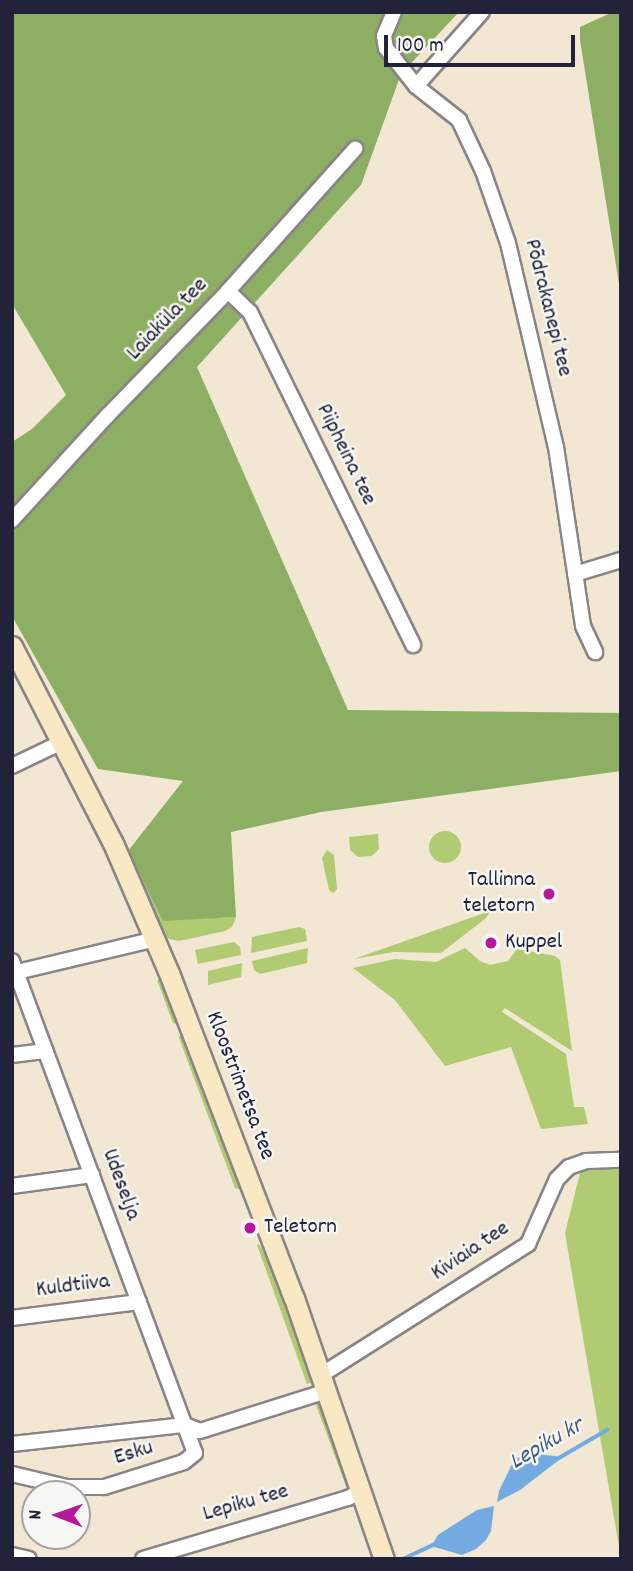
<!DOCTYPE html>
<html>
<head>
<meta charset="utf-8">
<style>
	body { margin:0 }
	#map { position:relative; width:633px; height:1571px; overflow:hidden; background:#f1e7d2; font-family:Dekko,sans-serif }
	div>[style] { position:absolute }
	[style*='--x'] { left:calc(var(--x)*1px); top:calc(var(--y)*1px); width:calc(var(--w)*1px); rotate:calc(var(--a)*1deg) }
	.green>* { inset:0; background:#b0cb71 }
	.round { border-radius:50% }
	.forest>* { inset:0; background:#8caf63 }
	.water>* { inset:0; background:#73aae2 }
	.stream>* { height:3.5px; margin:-1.75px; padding:0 1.75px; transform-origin:1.75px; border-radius:1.75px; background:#73aae2 }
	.roads { filter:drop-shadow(2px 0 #8a8486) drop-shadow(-2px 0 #8a8486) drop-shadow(0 2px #8a8486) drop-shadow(0 -2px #8a8486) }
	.street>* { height:14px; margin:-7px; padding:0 7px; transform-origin:7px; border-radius:7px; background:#fff }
	.secondary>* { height:19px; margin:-9.5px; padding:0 9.5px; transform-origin:9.5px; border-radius:9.5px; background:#f8e8c3 }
	.dots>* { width:19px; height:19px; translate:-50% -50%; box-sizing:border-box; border:4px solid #f6f6f2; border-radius:50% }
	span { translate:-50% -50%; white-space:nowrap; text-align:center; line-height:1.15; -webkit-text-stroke:5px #f6f6f2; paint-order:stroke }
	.street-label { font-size:23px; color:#22223b }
	.poi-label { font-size:23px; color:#22223b }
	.right { translate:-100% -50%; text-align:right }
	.left { translate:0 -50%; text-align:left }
	.water-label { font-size:24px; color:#42587e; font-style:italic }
	.frame { position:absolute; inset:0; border:14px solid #22223b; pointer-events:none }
	.north { position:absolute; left:21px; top:1480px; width:70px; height:70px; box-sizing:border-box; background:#f6f6f2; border:2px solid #a1a1a9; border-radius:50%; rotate:271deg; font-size:19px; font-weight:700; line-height:28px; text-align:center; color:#22223b }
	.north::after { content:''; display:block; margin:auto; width:24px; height:32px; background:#b5179e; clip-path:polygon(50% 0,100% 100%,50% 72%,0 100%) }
	.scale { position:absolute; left:384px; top:35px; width:191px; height:32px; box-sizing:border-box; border:4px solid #22223b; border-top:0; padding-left:9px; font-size:21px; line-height:24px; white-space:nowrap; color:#22223b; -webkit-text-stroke:5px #f6f6f2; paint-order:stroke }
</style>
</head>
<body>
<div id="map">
	<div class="green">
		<div class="round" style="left:429px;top:831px;width:32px;height:32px"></div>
		<div style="clip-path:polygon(378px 834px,379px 849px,372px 856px,358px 857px,350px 850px,349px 837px)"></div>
		<div style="clip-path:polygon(327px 850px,334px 855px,337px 889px,333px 893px,329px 890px,322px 858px)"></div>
		<div style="clip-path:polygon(128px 851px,163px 920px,236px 917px,232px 927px,225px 931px,179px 941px,165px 938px)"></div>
		<div style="clip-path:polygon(490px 911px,486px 918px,441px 953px,394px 952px,354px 959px)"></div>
		<div style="clip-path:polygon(299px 927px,305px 929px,307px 941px,251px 953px,252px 937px)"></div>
		<div style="clip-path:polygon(234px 942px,240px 947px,241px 955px,198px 964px,195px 950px)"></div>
		<div style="clip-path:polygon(308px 948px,307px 963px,260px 974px,254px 970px,252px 961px)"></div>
		<div style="clip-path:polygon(465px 948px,480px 961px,490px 965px,508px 961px,517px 949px,555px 956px,560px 960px,572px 1051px,505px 1008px,502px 1012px,566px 1054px,574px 1107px,584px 1107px,588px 1124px,541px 1129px,511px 1047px,445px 1066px,395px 1000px,353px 968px,395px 959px,436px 962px)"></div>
		<div style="clip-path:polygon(242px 963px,241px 977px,208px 985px,208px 971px)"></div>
		<div style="clip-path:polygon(162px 979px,181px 1026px,173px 1023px,157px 980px)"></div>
		<div style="clip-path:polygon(181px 1032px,184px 1032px,243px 1187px,240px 1189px,235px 1188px,179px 1038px)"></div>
		<div style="clip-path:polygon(621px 1168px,621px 1558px,565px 1233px,581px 1169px)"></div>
		<div style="clip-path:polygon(259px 1244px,283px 1286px,313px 1377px,311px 1383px,307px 1384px,257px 1245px)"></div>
		<div style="clip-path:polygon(315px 1402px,322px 1405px,352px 1486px,348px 1492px)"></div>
	</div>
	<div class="forest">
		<div style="clip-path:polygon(12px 12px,459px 12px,401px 74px,361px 185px,197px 367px,348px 710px,621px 713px,621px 771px,321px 812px,231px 832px,236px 917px,163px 921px,128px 851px,183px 781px,98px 769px,12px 616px,12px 442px,32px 429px,66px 395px,12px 304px)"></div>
		<div style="clip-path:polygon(613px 12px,621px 12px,621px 296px,580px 40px,580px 27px)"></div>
	</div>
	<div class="water">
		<div style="clip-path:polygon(527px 1453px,563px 1457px,520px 1490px,497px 1502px,499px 1491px,514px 1460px)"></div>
		<div style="clip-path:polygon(494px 1506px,491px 1531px,486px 1540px,476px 1549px,462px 1555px,431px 1546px,438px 1535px,458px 1522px,477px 1510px)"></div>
	</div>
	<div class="stream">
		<div style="--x:559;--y:1458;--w:56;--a:-30.3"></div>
		<div style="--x:403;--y:1559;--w:33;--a:-25"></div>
	</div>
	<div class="roads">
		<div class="street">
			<div style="--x:394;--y:12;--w:26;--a:113"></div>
			<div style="--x:384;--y:36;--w:12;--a:81"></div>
			<div style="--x:386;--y:48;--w:48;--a:51.7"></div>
			<div style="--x:416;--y:86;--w:55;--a:38.3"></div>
			<div style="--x:459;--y:120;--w:56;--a:64.8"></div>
			<div style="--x:483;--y:171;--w:76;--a:70.9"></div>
			<div style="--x:508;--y:243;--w:210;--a:76.8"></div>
			<div style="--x:556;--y:447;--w:181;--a:81.4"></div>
			<div style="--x:583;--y:626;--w:29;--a:65"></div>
			<div style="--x:416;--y:86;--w:99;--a:-48.3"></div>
			<div style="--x:228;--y:291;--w:30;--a:44"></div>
			<div style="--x:250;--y:312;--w:371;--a:63.9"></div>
			<div style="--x:12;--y:520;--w:141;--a:-47.6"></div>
			<div style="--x:107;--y:416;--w:174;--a:-45.9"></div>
			<div style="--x:228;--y:291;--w:191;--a:-48.2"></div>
			<div style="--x:575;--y:574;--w:48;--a:-16.9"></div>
			<div style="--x:12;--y:766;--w:55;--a:-25.6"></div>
			<div style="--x:12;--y:961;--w:525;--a:69.6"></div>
			<div style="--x:195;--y:1453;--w:14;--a:141"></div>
			<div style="--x:184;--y:1462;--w:84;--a:162.6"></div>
			<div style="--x:104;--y:1487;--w:37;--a:180"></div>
			<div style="--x:67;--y:1487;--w:57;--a:-166.7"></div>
			<div style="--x:17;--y:972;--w:142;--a:-13.4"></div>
			<div style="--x:12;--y:1055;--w:34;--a:-7"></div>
			<div style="--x:12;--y:1186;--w:81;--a:-7.8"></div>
			<div style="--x:12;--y:1318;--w:128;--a:-7.2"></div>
			<div style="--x:321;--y:1375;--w:245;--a:-32.3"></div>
			<div style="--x:528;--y:1244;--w:71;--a:-66"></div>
			<div style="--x:557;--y:1179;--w:17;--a:-45"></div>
			<div style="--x:569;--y:1167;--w:18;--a:-19"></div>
			<div style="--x:586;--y:1161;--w:35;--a:-2"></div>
			<div style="--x:12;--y:1444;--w:174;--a:-6.3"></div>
			<div style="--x:185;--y:1425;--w:16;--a:22"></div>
			<div style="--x:200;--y:1431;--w:133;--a:-17.5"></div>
			<div style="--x:12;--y:1555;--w:17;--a:13"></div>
			<div style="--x:143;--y:1559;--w:214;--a:-16.6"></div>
			<div style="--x:348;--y:1498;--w:16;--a:-27"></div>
		</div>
		<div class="secondary">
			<div style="--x:12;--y:646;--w:221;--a:62.9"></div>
			<div style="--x:113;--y:843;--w:142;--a:66.7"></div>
			<div style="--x:169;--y:973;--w:348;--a:69"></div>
			<div style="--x:294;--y:1298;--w:276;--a:71"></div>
		</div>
	</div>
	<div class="dots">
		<div style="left:549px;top:894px;background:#b5179e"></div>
		<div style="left:491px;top:943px;background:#b5179e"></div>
		<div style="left:250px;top:1228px;background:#b5179e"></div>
	</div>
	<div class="street-label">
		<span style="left:547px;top:308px;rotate:76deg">Põdrakanepi tee</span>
		<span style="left:168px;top:320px;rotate:-46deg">Laiaküla tee</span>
		<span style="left:345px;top:455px;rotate:64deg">Piipheina tee</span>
		<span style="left:239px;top:1086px;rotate:69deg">Kloostrimetsa tee</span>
		<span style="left:120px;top:1185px;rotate:70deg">Udeselja</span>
		<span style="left:471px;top:1252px;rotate:-34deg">Kiviaia tee</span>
		<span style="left:73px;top:1287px;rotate:-7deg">Kuldtiiva</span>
		<span style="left:134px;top:1454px;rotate:-17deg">Esku</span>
		<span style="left:246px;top:1504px;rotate:-16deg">Lepiku tee</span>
	</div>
	<div class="poi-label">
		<span class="right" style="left:535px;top:894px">Tallinna<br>teletorn</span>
		<span class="left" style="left:505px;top:943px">Kuppel</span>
		<span class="left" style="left:264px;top:1228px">Teletorn</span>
	</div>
	<div class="water-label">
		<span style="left:547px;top:1445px;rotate:-30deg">Lepiku kr</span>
	</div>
	<div class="frame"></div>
	<div class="north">N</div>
	<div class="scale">100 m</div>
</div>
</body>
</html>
